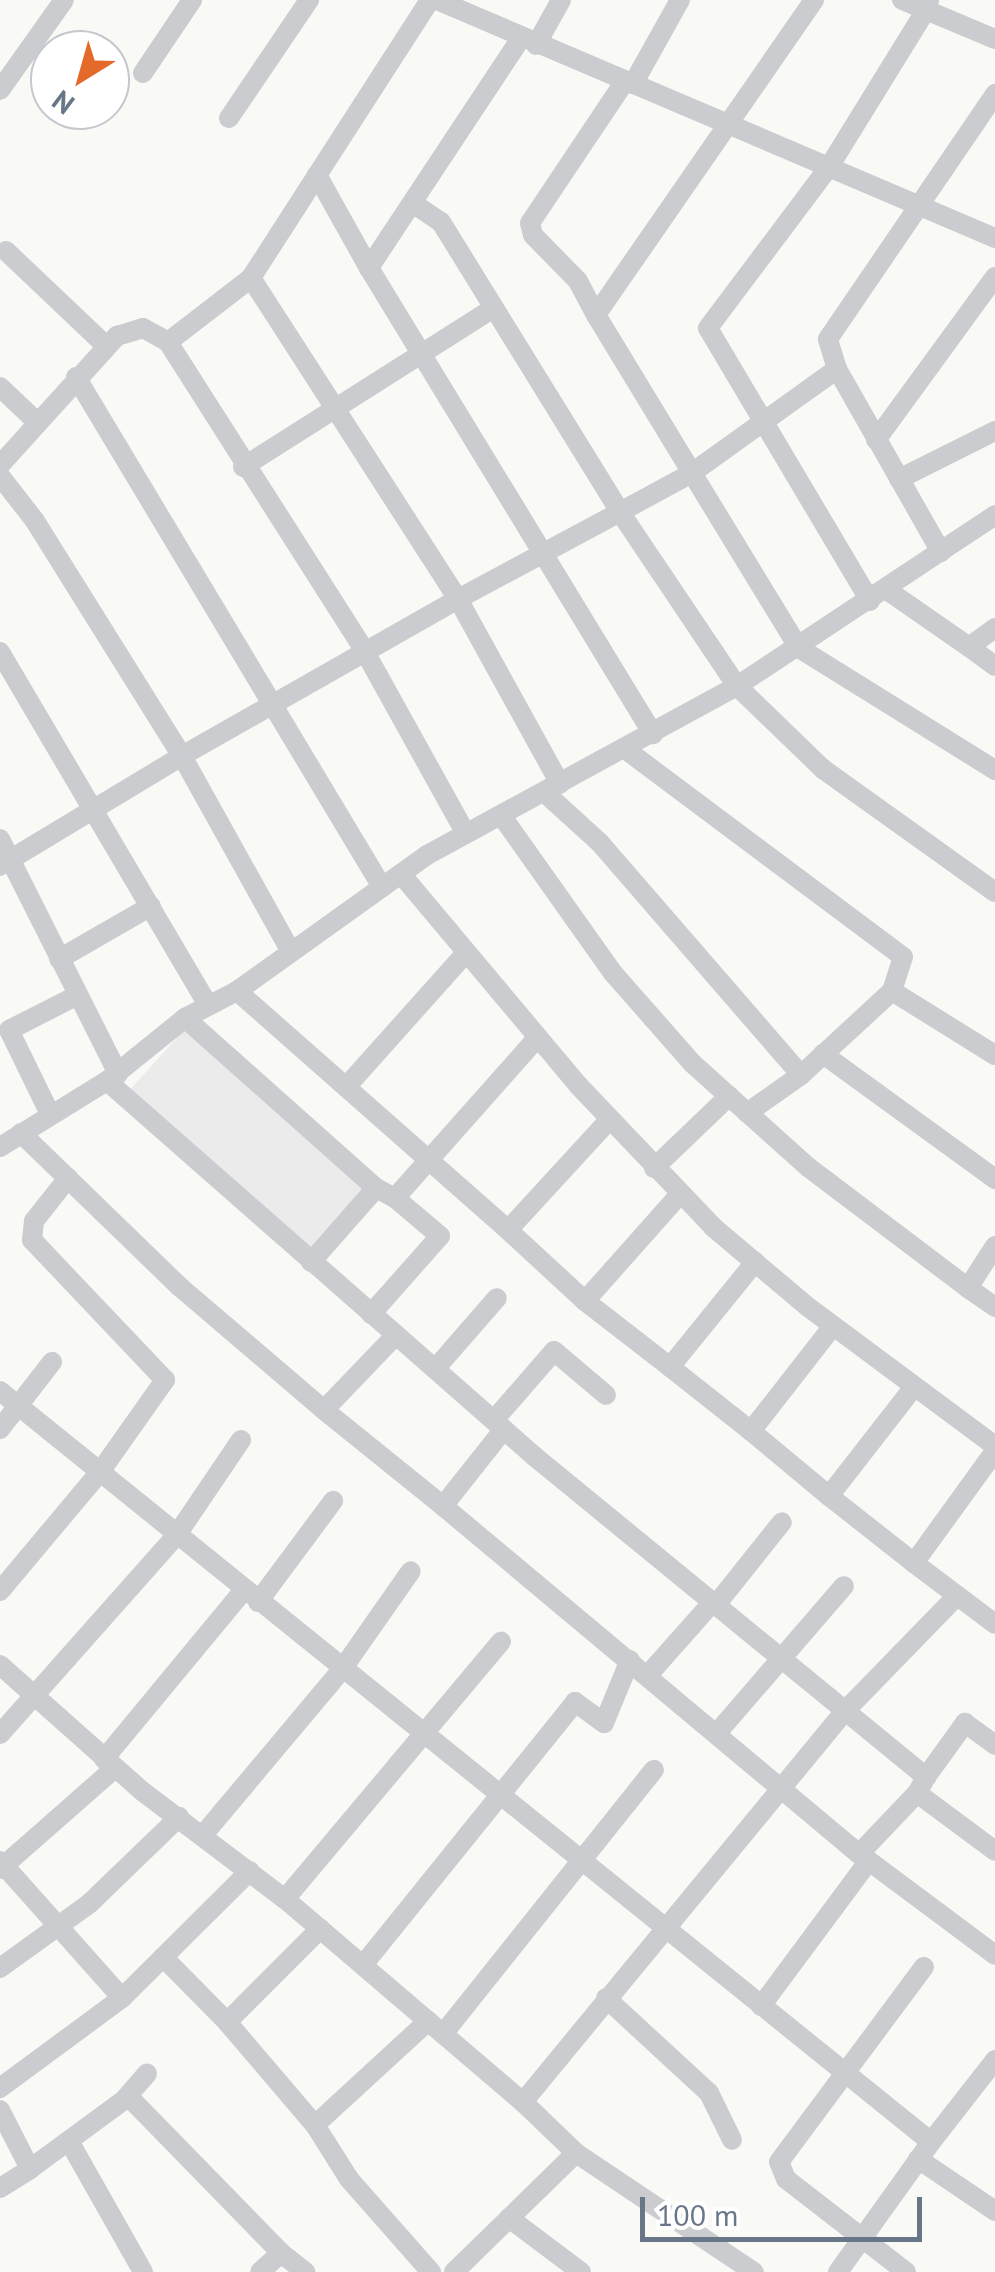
<!DOCTYPE html>
<html>
<head>
<meta charset="utf-8">
<style>
	body { margin:0 }
	#map { position:relative; width:995px; height:2272px; overflow:hidden; background:#f9f9f6; font-family:"PT Sans",sans-serif }
	div>[style] { position:absolute }
	[style*='--x'] { left:calc(var(--x)*1px); top:calc(var(--y)*1px); width:calc(var(--w)*1px); rotate:calc(var(--a)*1deg) }
	.built>* { inset:0; background:#eaebea; transform-origin:0 0 }
	.street>* { height:20px; margin:-10px; padding:0 10px; transform-origin:10px; border-radius:10px; background:#caccd0 }
	span { translate:-50% -50%; white-space:nowrap; text-align:center; line-height:1.15; -webkit-text-stroke:10px #fff; paint-order:stroke }
	.north { position:absolute; left:30px; top:30px; width:100px; height:100px; box-sizing:border-box; background:#fff; border:2px solid #c3c8cf; border-radius:50%; rotate:217deg; font-size:28px; font-weight:700; line-height:40px; text-align:center; color:#687688 }
	.north::after { content:''; display:block; margin:auto; width:35px; height:45px; background:#e46a2b; clip-path:polygon(50% 0,100% 100%,50% 72%,0 100%) }
	.scale { position:absolute; left:640px; top:2197px; width:282px; height:45px; box-sizing:border-box; border:5px solid #687688; border-top:0; padding-left:12px; font-size:30px; line-height:35px; white-space:nowrap; color:#687688; -webkit-text-stroke:8px #fff; paint-order:stroke }
</style>
</head>
<body>
<div id="map">
	<div class="built">
		<div style="left:191px;top:1022px;width:249px;height:103px;rotate:42deg"></div>
	</div>
	<div class="street">
		<div style="--x:430;--y:0;--w:331;--a:122.8"></div>
		<div style="--x:251;--y:278;--w:105;--a:142.4"></div>
		<div style="--x:168;--y:342;--w:365;--a:57.5"></div>
		<div style="--x:364;--y:650;--w:210;--a:61"></div>
		<div style="--x:437;--y:0;--w:607;--a:23.1"></div>
		<div style="--x:814;--y:0;--w:383;--a:124.7"></div>
		<div style="--x:596;--y:315;--w:185;--a:58.7"></div>
		<div style="--x:692;--y:473;--w:82;--a:151.6"></div>
		<div style="--x:620;--y:512;--w:210;--a:56.1"></div>
		<div style="--x:737;--y:686;--w:120;--a:44"></div>
		<div style="--x:823;--y:769;--w:211;--a:35.6"></div>
		<div style="--x:929;--y:0;--w:10;--a:107"></div>
		<div style="--x:926;--y:10;--w:75;--a:22.8"></div>
		<div style="--x:521;--y:38;--w:276;--a:123.5"></div>
		<div style="--x:369;--y:268;--w:546;--a:58.64"></div>
		<div style="--x:536;--y:45;--w:51;--a:-60.9"></div>
		<div style="--x:143;--y:73;--w:88;--a:-56.1"></div>
		<div style="--x:633;--y:84;--w:96;--a:-60.8"></div>
		<div style="--x:0;--y:90;--w:110;--a:-54.6"></div>
		<div style="--x:229;--y:118;--w:143;--a:-55.9"></div>
		<div style="--x:317;--y:175;--w:107;--a:60.8"></div>
		<div style="--x:414;--y:204;--w:32;--a:34"></div>
		<div style="--x:441;--y:222;--w:341;--a:58.3"></div>
		<div style="--x:620;--y:512;--w:184;--a:151.8"></div>
		<div style="--x:458;--y:599;--w:211;--a:61.1"></div>
		<div style="--x:6;--y:251;--w:137;--a:43.5"></div>
		<div style="--x:251;--y:278;--w:382;--a:57.2"></div>
		<div style="--x:458;--y:599;--w:318;--a:150.4"></div>
		<div style="--x:182;--y:756;--w:224;--a:60.9"></div>
		<div style="--x:596;--y:315;--w:38;--a:-118"></div>
		<div style="--x:578;--y:281;--w:64;--a:-134.4"></div>
		<div style="--x:533;--y:235;--w:12;--a:-104"></div>
		<div style="--x:530;--y:223;--w:171;--a:-56.2"></div>
		<div style="--x:837;--y:369;--w:178;--a:144.4"></div>
		<div style="--x:692;--y:473;--w:205;--a:58.6"></div>
		<div style="--x:799;--y:648;--w:231;--a:31.9"></div>
		<div style="--x:76;--y:377;--w:595;--a:59.04"></div>
		<div style="--x:0;--y:387;--w:52;--a:43.5"></div>
		<div style="--x:38;--y:423;--w:57;--a:132.1"></div>
		<div style="--x:38;--y:423;--w:118;--a:-47.8"></div>
		<div style="--x:117;--y:336;--w:27;--a:-17"></div>
		<div style="--x:143;--y:328;--w:29;--a:29"></div>
		<div style="--x:876;--y:440;--w:202;--a:-53.9"></div>
		<div style="--x:243;--y:467;--w:297;--a:-32.4"></div>
		<div style="--x:0;--y:476;--w:57;--a:52.1"></div>
		<div style="--x:35;--y:521;--w:277;--a:58"></div>
		<div style="--x:182;--y:756;--w:213;--a:148.9"></div>
		<div style="--x:899;--y:479;--w:107;--a:-26.6"></div>
		<div style="--x:941;--y:552;--w:210;--a:-119.6"></div>
		<div style="--x:837;--y:369;--w:31;--a:-107"></div>
		<div style="--x:828;--y:339;--w:297;--a:-55.7"></div>
		<div style="--x:887;--y:590;--w:100;--a:34.8"></div>
		<div style="--x:870;--y:601;--w:317;--a:-120.7"></div>
		<div style="--x:708;--y:328;--w:201;--a:-53.1"></div>
		<div style="--x:829;--y:167;--w:185;--a:-58.3"></div>
		<div style="--x:926;--y:10;--w:26;--a:-157"></div>
		<div style="--x:995;--y:628;--w:32;--a:144"></div>
		<div style="--x:969;--y:647;--w:32;--a:36"></div>
		<div style="--x:0;--y:652;--w:407;--a:59.5"></div>
		<div style="--x:625;--y:749;--w:347;--a:36.8"></div>
		<div style="--x:903;--y:957;--w:36;--a:108"></div>
		<div style="--x:544;--y:792;--w:76;--a:42.3"></div>
		<div style="--x:600;--y:843;--w:307;--a:49.1"></div>
		<div style="--x:501;--y:815;--w:194;--a:54.7"></div>
		<div style="--x:613;--y:973;--w:120;--a:48.7"></div>
		<div style="--x:692;--y:1063;--w:156;--a:41.9"></div>
		<div style="--x:808;--y:1167;--w:201;--a:37.1"></div>
		<div style="--x:968;--y:1288;--w:50;--a:-57.3"></div>
		<div style="--x:0;--y:839;--w:263;--a:63.3"></div>
		<div style="--x:401;--y:874;--w:275;--a:50"></div>
		<div style="--x:578;--y:1085;--w:196;--a:46.4"></div>
		<div style="--x:713;--y:1227;--w:124;--a:40.1"></div>
		<div style="--x:808;--y:1307;--w:233;--a:36.6"></div>
		<div style="--x:59;--y:959;--w:106;--a:-29.9"></div>
		<div style="--x:237;--y:991;--w:361;--a:41.4"></div>
		<div style="--x:508;--y:1230;--w:149;--a:-47.4"></div>
		<div style="--x:185;--y:1018;--w:256;--a:41.7"></div>
		<div style="--x:823;--y:1054;--w:213;--a:36"></div>
		<div style="--x:107;--y:1081;--w:568;--a:41.29"></div>
		<div style="--x:534;--y:1456;--w:507;--a:39.31"></div>
		<div style="--x:926;--y:1777;--w:18;--a:119"></div>
		<div style="--x:917;--y:1793;--w:97;--a:36.6"></div>
		<div style="--x:346;--y:1087;--w:177;--a:-48.2"></div>
		<div style="--x:747;--y:1113;--w:66;--a:-35.1"></div>
		<div style="--x:801;--y:1075;--w:124;--a:-42.7"></div>
		<div style="--x:892;--y:991;--w:121;--a:31.9"></div>
		<div style="--x:50;--y:1114;--w:93;--a:-116"></div>
		<div style="--x:9;--y:1030;--w:77;--a:-26.9"></div>
		<div style="--x:21;--y:1133;--w:221;--a:44.1"></div>
		<div style="--x:180;--y:1287;--w:189;--a:40.5"></div>
		<div style="--x:324;--y:1410;--w:104;--a:-46.2"></div>
		<div style="--x:0;--y:1147;--w:126;--a:-31.7"></div>
		<div style="--x:107;--y:1081;--w:100;--a:-38.9"></div>
		<div style="--x:185;--y:1018;--w:59;--a:-27.4"></div>
		<div style="--x:237;--y:991;--w:234;--a:-35.6"></div>
		<div style="--x:427;--y:855;--w:353;--a:-28.6"></div>
		<div style="--x:737;--y:686;--w:310;--a:-33.5"></div>
		<div style="--x:654;--y:1168;--w:104;--a:-43.8"></div>
		<div style="--x:508;--y:1230;--w:105;--a:42.7"></div>
		<div style="--x:585;--y:1301;--w:143;--a:-48.4"></div>
		<div style="--x:311;--y:1262;--w:98;--a:-48.7"></div>
		<div style="--x:376;--y:1188;--w:21;--a:28"></div>
		<div style="--x:395;--y:1198;--w:214;--a:-48.4"></div>
		<div style="--x:968;--y:1288;--w:33;--a:35"></div>
		<div style="--x:585;--y:1301;--w:108;--a:37.8"></div>
		<div style="--x:670;--y:1367;--w:135;--a:-51"></div>
		<div style="--x:371;--y:1314;--w:104;--a:-48.5"></div>
		<div style="--x:440;--y:1236;--w:59;--a:-139.8"></div>
		<div style="--x:670;--y:1367;--w:103;--a:38.3"></div>
		<div style="--x:751;--y:1431;--w:133;--a:-52"></div>
		<div style="--x:435;--y:1369;--w:94;--a:-48.9"></div>
		<div style="--x:0;--y:1391;--w:1196;--a:38.89"></div>
		<div style="--x:931;--y:2142;--w:104;--a:-52"></div>
		<div style="--x:324;--y:1410;--w:153;--a:38.9"></div>
		<div style="--x:443;--y:1506;--w:98;--a:-51.6"></div>
		<div style="--x:494;--y:1420;--w:91;--a:-49"></div>
		<div style="--x:554;--y:1351;--w:68;--a:40.2"></div>
		<div style="--x:0;--y:1429;--w:85;--a:-52.2"></div>
		<div style="--x:751;--y:1431;--w:102;--a:39.8"></div>
		<div style="--x:829;--y:1496;--w:138;--a:-52.1"></div>
		<div style="--x:829;--y:1496;--w:108;--a:38.2"></div>
		<div style="--x:914;--y:1563;--w:138;--a:-54.1"></div>
		<div style="--x:443;--y:1506;--w:542;--a:39.91"></div>
		<div style="--x:859;--y:1854;--w:84;--a:-46.4"></div>
		<div style="--x:914;--y:1563;--w:101;--a:37"></div>
		<div style="--x:0;--y:1591;--w:155;--a:-50"></div>
		<div style="--x:100;--y:1472;--w:113;--a:-54.8"></div>
		<div style="--x:165;--y:1380;--w:193;--a:-133.5"></div>
		<div style="--x:32;--y:1240;--w:19;--a:-84"></div>
		<div style="--x:34;--y:1221;--w:55;--a:-51.7"></div>
		<div style="--x:258;--y:1602;--w:126;--a:-53.4"></div>
		<div style="--x:715;--y:1606;--w:107;--a:-51.4"></div>
		<div style="--x:0;--y:1665;--w:190;--a:41.6"></div>
		<div style="--x:142;--y:1791;--w:179;--a:37.1"></div>
		<div style="--x:285;--y:1899;--w:313;--a:40.5"></div>
		<div style="--x:523;--y:2102;--w:505;--a:-50.54"></div>
		<div style="--x:844;--y:1712;--w:162;--a:-45.8"></div>
		<div style="--x:648;--y:1675;--w:96;--a:-48.4"></div>
		<div style="--x:717;--y:1733;--w:194;--a:-49.2"></div>
		<div style="--x:0;--y:1734;--w:265;--a:-48.4"></div>
		<div style="--x:176;--y:1536;--w:116;--a:-55.9"></div>
		<div style="--x:104;--y:1759;--w:219;--a:-50.4"></div>
		<div style="--x:926;--y:1777;--w:67;--a:-54.2"></div>
		<div style="--x:965;--y:1723;--w:37;--a:36"></div>
		<div style="--x:203;--y:1835;--w:218;--a:-50"></div>
		<div style="--x:343;--y:1668;--w:118;--a:-55"></div>
		<div style="--x:861;--y:1855;--w:167;--a:36.7"></div>
		<div style="--x:0;--y:1861;--w:183;--a:48.3"></div>
		<div style="--x:122;--y:1998;--w:152;--a:143.6"></div>
		<div style="--x:0;--y:1869;--w:153;--a:-41.3"></div>
		<div style="--x:285;--y:1899;--w:336;--a:-50"></div>
		<div style="--x:163;--y:1957;--w:91;--a:45.4"></div>
		<div style="--x:227;--y:2022;--w:132;--a:-45"></div>
		<div style="--x:363;--y:1965;--w:338;--a:-51.1"></div>
		<div style="--x:575;--y:1702;--w:36;--a:36"></div>
		<div style="--x:604;--y:1723;--w:68;--a:-67.6"></div>
		<div style="--x:0;--y:1968;--w:111;--a:-35.8"></div>
		<div style="--x:90;--y:1903;--w:124;--a:-44"></div>
		<div style="--x:122;--y:1998;--w:180;--a:-44.8"></div>
		<div style="--x:606;--y:1998;--w:140;--a:42.7"></div>
		<div style="--x:709;--y:2093;--w:52;--a:63.9"></div>
		<div style="--x:761;--y:2006;--w:179;--a:-53.4"></div>
		<div style="--x:227;--y:2022;--w:135;--a:49.5"></div>
		<div style="--x:315;--y:2125;--w:154;--a:-42.6"></div>
		<div style="--x:443;--y:2034;--w:338;--a:-51.4"></div>
		<div style="--x:128;--y:2096;--w:219;--a:45.7"></div>
		<div style="--x:281;--y:2253;--w:28;--a:138"></div>
		<div style="--x:0;--y:2110;--w:66;--a:63"></div>
		<div style="--x:30;--y:2169;--w:117;--a:-36.3"></div>
		<div style="--x:124;--y:2100;--w:35;--a:-49"></div>
		<div style="--x:315;--y:2125;--w:64;--a:57.8"></div>
		<div style="--x:349;--y:2179;--w:124;--a:48.6"></div>
		<div style="--x:69;--y:2141;--w:150;--a:60.5"></div>
		<div style="--x:576;--y:2153;--w:214;--a:33.8"></div>
		<div style="--x:918;--y:2159;--w:93;--a:34"></div>
		<div style="--x:0;--y:2188;--w:36;--a:-32"></div>
		<div style="--x:509;--y:2218;--w:90;--a:36.9"></div>
		<div style="--x:281;--y:2253;--w:31;--a:38"></div>
		<div style="--x:454;--y:2272;--w:170;--a:-44.3"></div>
		<div style="--x:576;--y:2153;--w:74;--a:-136.1"></div>
		<div style="--x:838;--y:2272;--w:160;--a:-54.4"></div>
		<div style="--x:906;--y:2272;--w:152;--a:-142.2"></div>
		<div style="--x:786;--y:2179;--w:18;--a:-112"></div>
		<div style="--x:779;--y:2162;--w:243;--a:-53.4"></div>
	</div>
	<div class="north">N</div>
	<div class="scale">100 m</div>
</div>
</body>
</html>
